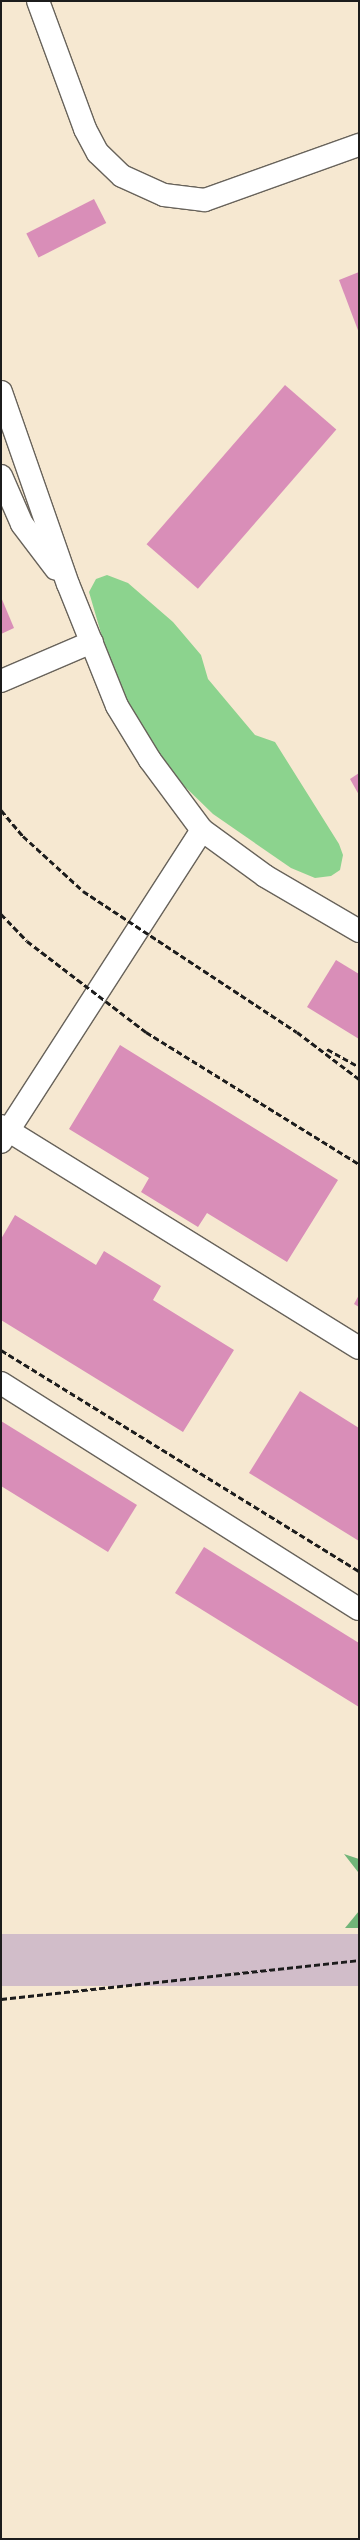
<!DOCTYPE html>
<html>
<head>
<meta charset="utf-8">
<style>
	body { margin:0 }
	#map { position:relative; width:360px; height:2540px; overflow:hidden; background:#f6e8d1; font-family:"Playpen Sans",sans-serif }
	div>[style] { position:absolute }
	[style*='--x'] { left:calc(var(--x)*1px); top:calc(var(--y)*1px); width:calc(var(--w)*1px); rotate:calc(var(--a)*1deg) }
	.industrial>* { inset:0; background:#d1bdc9; transform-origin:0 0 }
	.green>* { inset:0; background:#8cd38e }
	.forest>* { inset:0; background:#71b579 }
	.building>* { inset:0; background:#d98eb8; transform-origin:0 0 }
	.roads { filter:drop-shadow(1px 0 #68635b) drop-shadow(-1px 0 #68635b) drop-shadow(0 1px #68635b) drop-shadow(0 -1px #68635b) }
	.minor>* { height:22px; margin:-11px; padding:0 11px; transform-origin:11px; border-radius:11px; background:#fff }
	.rail>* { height:3px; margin-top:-1.5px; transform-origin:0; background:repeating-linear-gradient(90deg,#1c1c1c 0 6px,transparent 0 9px) }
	span { translate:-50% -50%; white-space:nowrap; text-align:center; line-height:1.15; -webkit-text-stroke:3px #fbf7ec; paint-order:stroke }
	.frame { position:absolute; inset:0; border:2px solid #1c1c1c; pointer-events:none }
</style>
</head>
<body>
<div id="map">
	<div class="industrial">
		<div style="left:359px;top:1934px;width:52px;height:360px;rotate:90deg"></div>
	</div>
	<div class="green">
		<div style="clip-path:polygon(107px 575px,128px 583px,173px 622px,201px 655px,208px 679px,255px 735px,275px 742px,339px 844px,343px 855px,340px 870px,331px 876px,315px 878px,291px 868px,213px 814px,176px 778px,133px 716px,112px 671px,89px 592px,96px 579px)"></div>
	</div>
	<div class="forest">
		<div style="clip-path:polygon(344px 1854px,359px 1859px,359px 1874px,358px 1872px)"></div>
		<div style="clip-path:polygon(359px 1911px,359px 1928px,345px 1928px)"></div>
	</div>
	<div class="building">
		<div style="left:94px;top:199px;width:27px;height:76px;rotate:63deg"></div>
		<div style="clip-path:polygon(359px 272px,359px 333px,339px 280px)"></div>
		<div style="left:285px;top:385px;width:68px;height:211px;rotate:41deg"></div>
		<div style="clip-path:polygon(1px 597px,14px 628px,1px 634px)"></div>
		<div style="clip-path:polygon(359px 773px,359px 795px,350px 779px)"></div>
		<div style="clip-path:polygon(336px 960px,359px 974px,359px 1039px,307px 1007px)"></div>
		<div style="clip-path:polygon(120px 1045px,338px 1180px,287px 1262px,207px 1213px,198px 1227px,141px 1192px,149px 1178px,69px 1129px)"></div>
		<div style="clip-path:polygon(15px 1215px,96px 1265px,104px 1251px,161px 1286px,153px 1300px,234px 1350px,183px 1432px,1px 1320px,1px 1239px)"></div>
		<div style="clip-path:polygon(359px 1295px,359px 1307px,354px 1304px)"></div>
		<div style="clip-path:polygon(300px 1391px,359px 1428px,359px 1541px,249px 1473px)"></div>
		<div style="clip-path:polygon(1px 1421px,137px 1505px,108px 1552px,1px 1486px)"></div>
		<div style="clip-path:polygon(204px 1547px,359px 1643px,359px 1707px,175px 1593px)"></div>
	</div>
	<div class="roads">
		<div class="minor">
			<div style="--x:38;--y:1;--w:136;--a:69.8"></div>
			<div style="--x:85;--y:129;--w:27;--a:62"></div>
			<div style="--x:98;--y:153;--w:33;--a:44"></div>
			<div style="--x:122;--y:176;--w:46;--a:24.3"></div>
			<div style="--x:164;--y:195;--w:41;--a:7"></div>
			<div style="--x:205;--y:200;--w:164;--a:-19.7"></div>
			<div style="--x:1;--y:392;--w:203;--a:70.8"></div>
			<div style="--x:68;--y:584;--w:131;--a:68.1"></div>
			<div style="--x:117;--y:706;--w:63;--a:58.6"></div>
			<div style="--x:150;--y:760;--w:87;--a:53.4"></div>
			<div style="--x:202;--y:830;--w:371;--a:122.8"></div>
			<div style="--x:1;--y:476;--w:52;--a:66.4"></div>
			<div style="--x:22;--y:524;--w:56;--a:52.9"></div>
			<div style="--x:1;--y:681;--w:99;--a:-23.2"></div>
			<div style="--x:202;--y:830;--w:78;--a:36.1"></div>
			<div style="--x:265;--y:876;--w:109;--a:30.3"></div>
			<div style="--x:1;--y:1126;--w:421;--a:31.8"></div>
			<div style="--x:1;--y:1383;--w:423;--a:32.3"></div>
		</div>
	</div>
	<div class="rail">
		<div style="--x:1;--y:810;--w:34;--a:50"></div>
		<div style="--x:23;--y:836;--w:81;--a:42.5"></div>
		<div style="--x:83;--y:891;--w:256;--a:33.4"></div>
		<div style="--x:297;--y:1032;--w:78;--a:37.2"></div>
		<div style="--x:1;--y:914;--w:37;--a:46"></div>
		<div style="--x:27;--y:941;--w:150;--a:37.4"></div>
		<div style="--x:146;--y:1032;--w:251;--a:31.8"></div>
		<div style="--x:327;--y:1049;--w:37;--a:29"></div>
		<div style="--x:1;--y:1350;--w:421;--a:31.7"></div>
		<div style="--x:1;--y:1999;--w:360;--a:-6.2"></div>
	</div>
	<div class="frame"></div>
</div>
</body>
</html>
